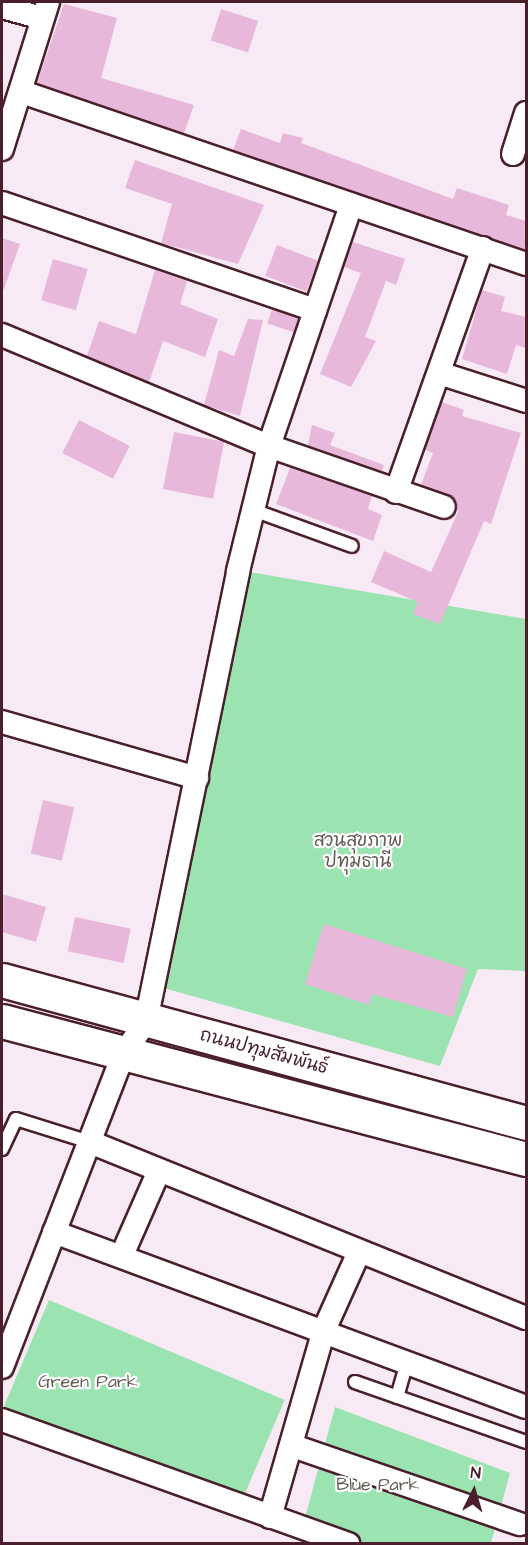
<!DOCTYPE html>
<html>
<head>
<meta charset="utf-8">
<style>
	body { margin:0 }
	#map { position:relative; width:528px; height:1545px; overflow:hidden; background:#f8eaf4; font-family:"Architects Daughter","Playpen Sans Thai",sans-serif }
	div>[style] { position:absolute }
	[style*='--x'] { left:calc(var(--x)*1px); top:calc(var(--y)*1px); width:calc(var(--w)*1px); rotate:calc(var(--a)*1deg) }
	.green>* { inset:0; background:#9be3b1; transform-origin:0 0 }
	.building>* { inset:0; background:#e7b8da; transform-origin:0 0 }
	.roads { filter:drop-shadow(2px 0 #4a1f2b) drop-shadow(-2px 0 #4a1f2b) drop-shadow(0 2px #4a1f2b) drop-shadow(0 -2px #4a1f2b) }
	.lane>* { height:12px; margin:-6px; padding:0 6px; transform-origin:6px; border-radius:6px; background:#fff }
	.street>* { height:22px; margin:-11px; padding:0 11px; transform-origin:11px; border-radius:11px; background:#fff }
	.secondary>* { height:33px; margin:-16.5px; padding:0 16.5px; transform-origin:16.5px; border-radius:16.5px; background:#fff }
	span { translate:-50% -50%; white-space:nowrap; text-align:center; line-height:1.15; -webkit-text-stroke:4.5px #fff; paint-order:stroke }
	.park-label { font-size:18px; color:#625a53 }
	.street-label { font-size:18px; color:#4a1f2b }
	.frame { position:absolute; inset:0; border:3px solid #4a1f2b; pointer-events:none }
	.north { position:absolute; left:444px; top:1461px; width:60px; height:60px; -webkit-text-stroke:4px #fff; paint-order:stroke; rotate:5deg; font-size:16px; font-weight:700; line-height:24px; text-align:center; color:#4a1f2b }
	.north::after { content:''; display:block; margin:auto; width:21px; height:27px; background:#4a1f2b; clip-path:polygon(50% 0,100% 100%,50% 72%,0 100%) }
</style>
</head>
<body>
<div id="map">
	<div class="green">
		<div style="clip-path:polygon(243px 571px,526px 619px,526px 971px,478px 969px,440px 1066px,160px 987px)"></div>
		<div style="left:49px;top:1300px;width:256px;height:121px;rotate:23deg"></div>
		<div style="clip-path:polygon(335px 1407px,510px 1473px,491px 1543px,361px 1543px,303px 1525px)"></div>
	</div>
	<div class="building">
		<div style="clip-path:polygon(64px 4px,117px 18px,101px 78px,194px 105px,184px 133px,37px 83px)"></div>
		<div style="left:221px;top:9px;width:39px;height:33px;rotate:18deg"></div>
		<div style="clip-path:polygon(241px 129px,280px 143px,283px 133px,303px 138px,301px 143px,453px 199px,457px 188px,509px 205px,506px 215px,526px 221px,526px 250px,233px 150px)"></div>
		<div style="clip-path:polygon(135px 160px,264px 205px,238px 264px,161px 243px,172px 204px,125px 188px)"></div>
		<div style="clip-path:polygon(2px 238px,20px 244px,4px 289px,2px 289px)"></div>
		<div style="clip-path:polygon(353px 242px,405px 259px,396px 285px,386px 281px,365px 337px,376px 341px,351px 387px,320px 374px,361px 273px,344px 267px)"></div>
		<div style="left:277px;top:245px;width:44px;height:33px;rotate:21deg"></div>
		<div style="left:53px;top:259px;width:36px;height:43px;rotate:16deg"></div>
		<div style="clip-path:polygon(155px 270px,187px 281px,180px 304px,218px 319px,205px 357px,163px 341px,149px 382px,87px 356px,99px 321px,136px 334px)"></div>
		<div style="clip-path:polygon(482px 290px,505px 297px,501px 311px,526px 317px,526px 348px,516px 345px,507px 374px,462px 359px)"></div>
		<div style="left:272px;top:309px;width:28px;height:15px;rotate:19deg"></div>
		<div style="clip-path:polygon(248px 319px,263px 320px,240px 416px,204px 405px,219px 350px,234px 356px)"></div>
		<div style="clip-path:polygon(442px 402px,464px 410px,462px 416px,521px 433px,491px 524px,484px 521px,440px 624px,413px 614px,418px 602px,371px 582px,384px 551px,431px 572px,458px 512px,454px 498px,421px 485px,433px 453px,425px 450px)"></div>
		<div style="left:79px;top:420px;width:57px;height:37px;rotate:27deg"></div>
		<div style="clip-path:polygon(312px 425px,335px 433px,330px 445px,384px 465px,382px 471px,308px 445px)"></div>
		<div style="left:174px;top:432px;width:51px;height:58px;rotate:11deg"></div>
		<div style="clip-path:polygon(290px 468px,372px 496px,368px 509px,382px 515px,373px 541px,276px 504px)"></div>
		<div style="left:43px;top:800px;width:32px;height:55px;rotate:13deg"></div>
		<div style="clip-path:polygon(2px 894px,46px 907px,36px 942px,2px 932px)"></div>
		<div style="left:75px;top:917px;width:57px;height:35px;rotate:12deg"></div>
		<div style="clip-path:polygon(324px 924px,467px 969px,453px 1017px,372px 994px,369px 1005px,305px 984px)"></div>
	</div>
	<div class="roads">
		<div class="lane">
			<div style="--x:253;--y:510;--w:105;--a:20"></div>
			<div style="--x:2;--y:1149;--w:33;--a:-65"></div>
			<div style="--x:16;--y:1119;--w:77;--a:17.3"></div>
			<div style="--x:355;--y:1382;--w:181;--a:19.3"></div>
			<div style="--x:397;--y:1397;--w:37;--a:-74"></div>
		</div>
		<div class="street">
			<div style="--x:2;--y:7;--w:41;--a:15.4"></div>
			<div style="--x:22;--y:92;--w:533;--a:18.84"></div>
			<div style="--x:2;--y:149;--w:154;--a:-72.6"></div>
			<div style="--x:513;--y:154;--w:43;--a:-72.4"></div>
			<div style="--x:2;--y:203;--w:331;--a:18.9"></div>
			<div style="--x:2;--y:335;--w:289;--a:22.6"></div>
			<div style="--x:269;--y:446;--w:185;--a:19.2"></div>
			<div style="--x:439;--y:373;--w:91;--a:17.8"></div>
			<div style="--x:396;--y:492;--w:259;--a:-70.4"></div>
			<div style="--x:2;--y:722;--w:203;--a:16"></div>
			<div style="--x:90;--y:1142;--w:470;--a:22"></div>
			<div style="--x:54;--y:1232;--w:503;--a:20.34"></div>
			<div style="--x:122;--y:1255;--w:90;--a:-66.3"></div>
			<div style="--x:2;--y:1367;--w:335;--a:-68.8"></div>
			<div style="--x:123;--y:1055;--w:41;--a:-55.9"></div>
			<div style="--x:146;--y:1021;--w:459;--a:-78.4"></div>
			<div style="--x:238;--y:571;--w:129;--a:-76.1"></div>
			<div style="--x:269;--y:446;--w:255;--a:-71.2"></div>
			<div style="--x:2;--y:1420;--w:368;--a:19.7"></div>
			<div style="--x:293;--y:1446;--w:240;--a:19"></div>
			<div style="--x:270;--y:1517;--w:195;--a:-73.9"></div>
			<div style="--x:324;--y:1330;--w:85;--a:-65.8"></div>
		</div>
		<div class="secondary">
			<div style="--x:2;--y:980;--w:543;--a:15.26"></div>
			<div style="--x:2;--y:1021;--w:542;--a:14.75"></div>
		</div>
	</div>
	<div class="park-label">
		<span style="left:358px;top:852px">สวนสุขภาพ<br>ปทุมธานี</span>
		<span style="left:88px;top:1382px">Green Park</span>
		<span style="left:378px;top:1485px">Blue Park</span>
	</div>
	<div class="street-label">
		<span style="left:264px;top:1052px;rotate:15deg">ถนนปทุมสัมพันธ์</span>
	</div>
	<div class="frame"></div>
	<div class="north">N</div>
</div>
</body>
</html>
